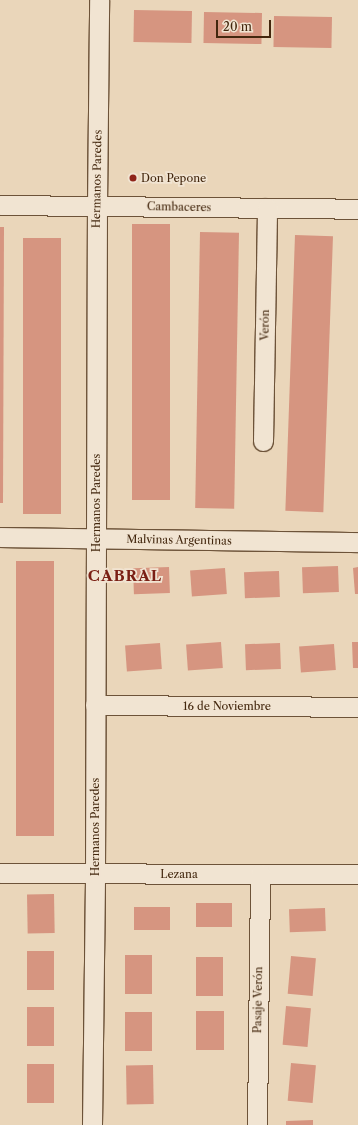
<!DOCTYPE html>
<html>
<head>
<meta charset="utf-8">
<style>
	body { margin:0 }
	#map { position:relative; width:358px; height:1125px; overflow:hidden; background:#ead6ba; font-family:"Libre Caslon Text",serif }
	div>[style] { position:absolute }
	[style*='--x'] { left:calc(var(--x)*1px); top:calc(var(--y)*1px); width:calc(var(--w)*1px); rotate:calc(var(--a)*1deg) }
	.building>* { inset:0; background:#d69580; transform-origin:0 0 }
	.roads { filter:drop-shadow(1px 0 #6d5339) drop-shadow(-1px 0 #6d5339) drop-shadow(0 1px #6d5339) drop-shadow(0 -1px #6d5339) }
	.minor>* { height:19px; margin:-9.5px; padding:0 9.5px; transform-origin:9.5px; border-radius:9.5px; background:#f1e4d2 }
	.dots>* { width:11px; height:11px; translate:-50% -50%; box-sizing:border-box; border:2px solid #f1e4d2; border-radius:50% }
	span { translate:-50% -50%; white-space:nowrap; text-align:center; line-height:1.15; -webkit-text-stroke:3.5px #f1e4d2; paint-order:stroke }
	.poi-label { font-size:11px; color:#43270e }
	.left { translate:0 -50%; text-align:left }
	.street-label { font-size:11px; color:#43270e }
	.district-label { font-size:15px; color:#7a1f14; font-weight:700; letter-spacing:1px }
	.scale { position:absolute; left:216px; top:20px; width:55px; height:18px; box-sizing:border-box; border:2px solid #43270e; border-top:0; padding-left:5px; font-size:12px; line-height:14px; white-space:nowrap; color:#43270e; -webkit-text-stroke:3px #f1e4d2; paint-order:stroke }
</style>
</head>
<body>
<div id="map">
	<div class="building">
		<div style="left:134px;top:10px;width:58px;height:32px;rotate:1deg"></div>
		<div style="left:204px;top:12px;width:58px;height:31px;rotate:1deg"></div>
		<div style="left:274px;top:16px;width:58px;height:31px;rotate:1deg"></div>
		<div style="left:132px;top:224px;width:38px;height:276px"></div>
		<div style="clip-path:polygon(0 227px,4px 227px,3px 503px,0 503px)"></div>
		<div style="left:200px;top:232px;width:39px;height:276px;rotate:1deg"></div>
		<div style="left:295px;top:235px;width:38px;height:276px;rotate:2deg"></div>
		<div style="left:23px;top:238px;width:38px;height:276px"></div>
		<div style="left:16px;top:561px;width:38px;height:275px"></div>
		<div style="left:338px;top:566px;width:26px;height:36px;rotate:88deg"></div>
		<div style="left:169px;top:567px;width:26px;height:36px;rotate:88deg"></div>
		<div style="clip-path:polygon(358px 567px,358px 594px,355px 594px,353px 568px)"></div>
		<div style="left:225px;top:568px;width:26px;height:35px;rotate:86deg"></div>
		<div style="left:279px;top:571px;width:26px;height:35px;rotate:88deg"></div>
		<div style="left:221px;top:642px;width:26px;height:35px;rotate:86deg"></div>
		<div style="clip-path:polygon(352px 642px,358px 642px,358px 668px,353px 668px)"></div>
		<div style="left:160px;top:643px;width:26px;height:35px;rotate:86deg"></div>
		<div style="left:280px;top:643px;width:26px;height:35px;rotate:88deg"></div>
		<div style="left:334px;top:644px;width:26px;height:35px;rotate:86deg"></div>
		<div style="left:54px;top:894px;width:39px;height:27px;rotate:89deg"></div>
		<div style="left:196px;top:903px;width:36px;height:24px"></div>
		<div style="left:134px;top:907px;width:36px;height:23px"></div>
		<div style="left:325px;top:908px;width:23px;height:36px;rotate:88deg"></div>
		<div style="left:27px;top:951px;width:27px;height:39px"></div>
		<div style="left:125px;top:955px;width:27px;height:39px"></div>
		<div style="left:291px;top:956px;width:25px;height:38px;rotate:5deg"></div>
		<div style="left:196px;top:957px;width:27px;height:39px"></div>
		<div style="left:286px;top:1006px;width:25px;height:39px;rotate:5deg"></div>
		<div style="left:54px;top:1007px;width:39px;height:27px;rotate:90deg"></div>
		<div style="left:196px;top:1011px;width:28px;height:39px"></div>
		<div style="left:125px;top:1012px;width:27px;height:39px"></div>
		<div style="left:291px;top:1063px;width:25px;height:38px;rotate:5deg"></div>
		<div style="left:27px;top:1064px;width:27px;height:39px"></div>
		<div style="left:153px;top:1065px;width:39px;height:27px;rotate:89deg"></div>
		<div style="clip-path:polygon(313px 1120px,313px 1125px,286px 1125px,286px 1121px)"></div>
	</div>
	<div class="roads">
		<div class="minor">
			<div style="--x:0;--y:205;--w:358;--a:0.6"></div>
			<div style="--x:263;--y:441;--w:233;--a:-89"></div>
			<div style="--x:0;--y:537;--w:358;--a:0.8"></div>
			<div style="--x:95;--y:705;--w:263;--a:0.4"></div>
			<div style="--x:0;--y:873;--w:358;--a:0.2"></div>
			<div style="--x:92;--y:1125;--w:251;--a:-89.3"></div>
			<div style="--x:95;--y:874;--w:668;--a:-89.83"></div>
			<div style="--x:97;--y:206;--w:206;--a:-89.4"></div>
			<div style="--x:257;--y:1125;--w:251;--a:-89.3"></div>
		</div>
	</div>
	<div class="dots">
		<div style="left:133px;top:178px;background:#8f2418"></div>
	</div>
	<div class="poi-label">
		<span class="left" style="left:141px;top:178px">Don Pepone</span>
	</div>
	<div class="street-label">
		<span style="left:97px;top:179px;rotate:-89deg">Hermanos Paredes</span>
		<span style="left:179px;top:207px;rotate:1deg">Cambaceres</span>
		<span style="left:265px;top:325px;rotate:-89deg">Verón</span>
		<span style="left:96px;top:503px;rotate:-90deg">Hermanos Paredes</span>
		<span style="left:179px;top:540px;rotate:1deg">Malvinas Argentinas</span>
		<span style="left:227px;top:706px">16 de Noviembre</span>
		<span style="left:95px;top:827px;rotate:-90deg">Hermanos Paredes</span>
		<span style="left:179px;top:874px">Lezana</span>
		<span style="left:258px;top:1000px;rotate:-89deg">Pasaje Verón</span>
	</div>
	<div class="district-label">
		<span style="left:125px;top:576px">CABRAL</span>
	</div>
	<div class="scale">20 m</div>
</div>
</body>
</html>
